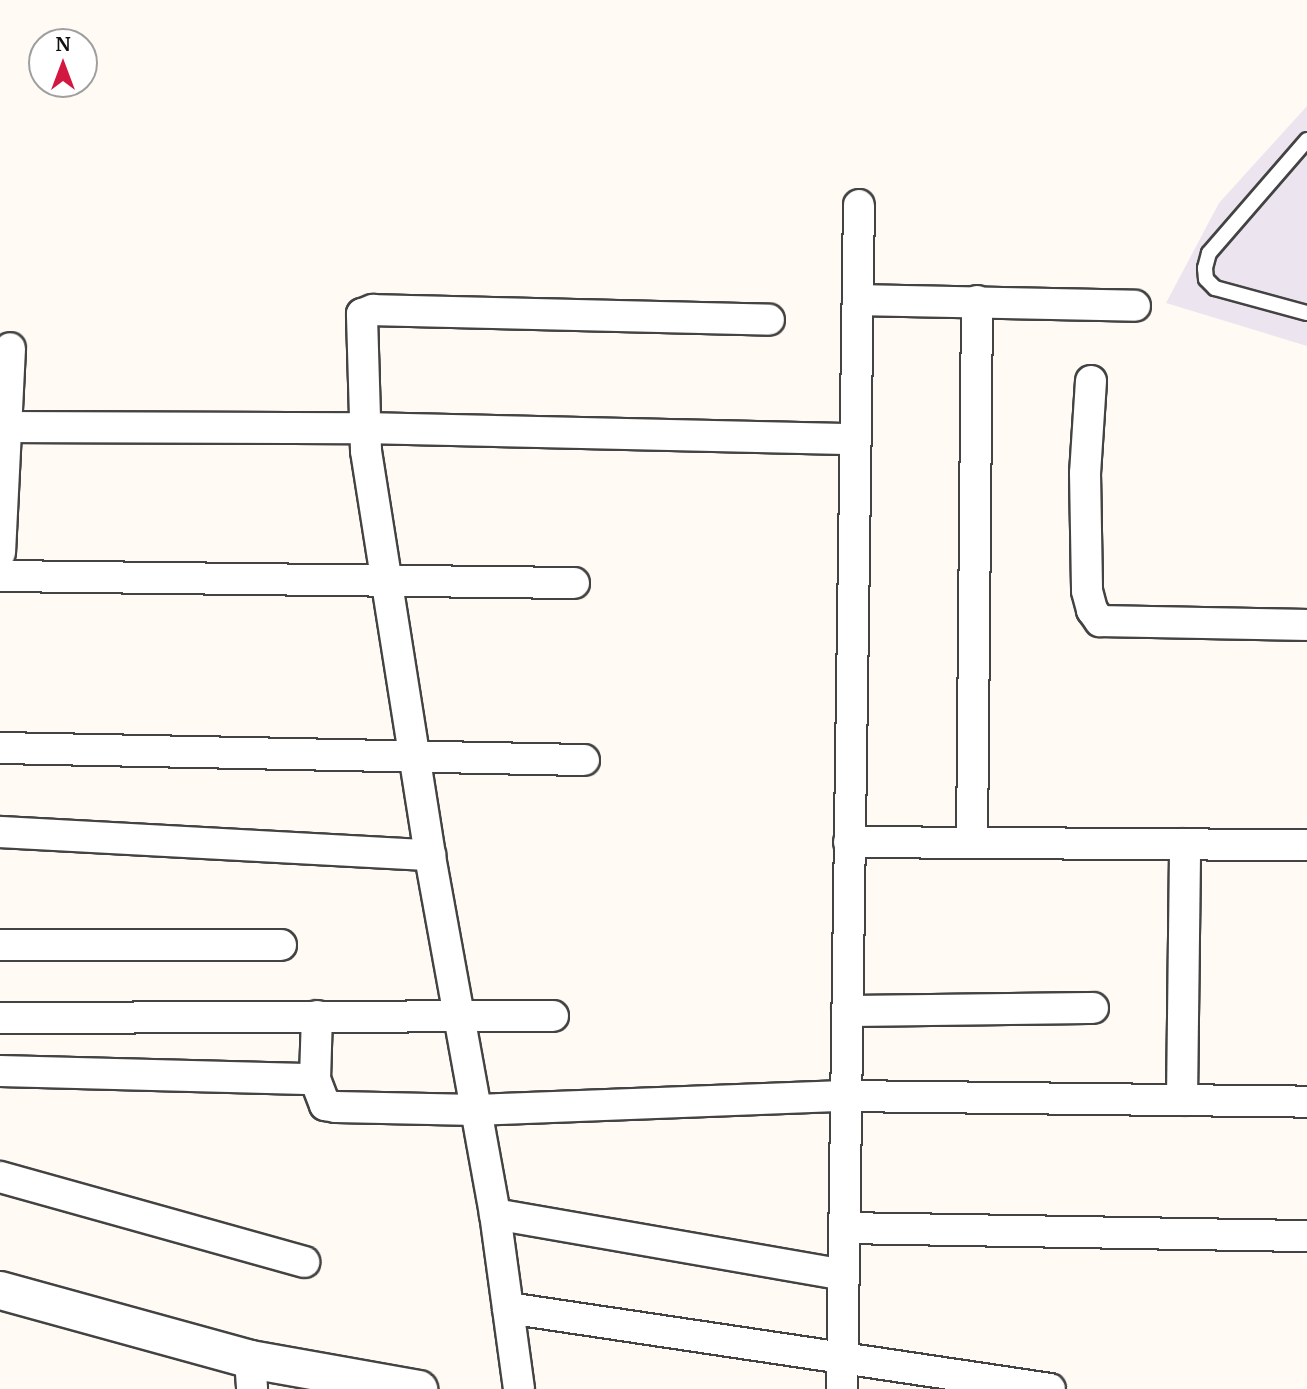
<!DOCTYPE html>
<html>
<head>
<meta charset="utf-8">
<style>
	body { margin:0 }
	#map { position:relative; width:1307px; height:1389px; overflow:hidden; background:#fffbf4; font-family:Merriweather,serif }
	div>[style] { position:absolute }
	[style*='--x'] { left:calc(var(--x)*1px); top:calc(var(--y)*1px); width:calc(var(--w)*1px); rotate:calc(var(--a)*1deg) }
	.industrial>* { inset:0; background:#ece4ef }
	.roads { filter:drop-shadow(2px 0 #434343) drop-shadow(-2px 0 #434343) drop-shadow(0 2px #434343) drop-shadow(0 -2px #434343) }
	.service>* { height:14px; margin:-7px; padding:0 7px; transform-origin:7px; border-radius:7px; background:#fff }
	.minor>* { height:30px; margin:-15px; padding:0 15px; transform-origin:15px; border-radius:15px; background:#fff }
	.tertiary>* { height:37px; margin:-18.5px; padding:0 18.5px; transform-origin:18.5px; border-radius:18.5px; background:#fff }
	span { translate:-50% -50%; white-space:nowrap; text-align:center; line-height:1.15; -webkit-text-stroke:7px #fff; paint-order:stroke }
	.north { position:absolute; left:28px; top:28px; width:70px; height:70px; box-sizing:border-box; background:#fff; border:2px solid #9f9f9f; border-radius:50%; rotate:0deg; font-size:19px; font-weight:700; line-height:28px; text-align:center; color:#101010 }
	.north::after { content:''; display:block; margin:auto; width:24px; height:32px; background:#d21740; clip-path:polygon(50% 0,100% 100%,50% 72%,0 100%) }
</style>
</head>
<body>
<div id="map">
	<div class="industrial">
		<div style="clip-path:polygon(1307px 106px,1307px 346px,1166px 303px,1219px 203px)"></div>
	</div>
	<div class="roads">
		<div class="service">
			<div style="--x:1307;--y:140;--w:150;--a:130.9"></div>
			<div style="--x:1209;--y:253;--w:16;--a:105"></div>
			<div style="--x:1205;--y:268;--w:11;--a:85"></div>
			<div style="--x:1206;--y:279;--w:13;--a:45"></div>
			<div style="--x:1215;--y:288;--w:95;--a:15.2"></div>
		</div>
		<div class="minor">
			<div style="--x:858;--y:300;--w:277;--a:1.2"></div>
			<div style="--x:1091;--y:381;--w:92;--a:93.7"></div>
			<div style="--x:1085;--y:473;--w:118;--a:89"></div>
			<div style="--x:1087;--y:591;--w:20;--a:75"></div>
			<div style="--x:1092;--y:610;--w:14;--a:54"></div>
			<div style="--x:1100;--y:621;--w:207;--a:1.1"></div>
			<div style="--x:0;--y:427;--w:363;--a:0.2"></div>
			<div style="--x:363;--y:428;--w:493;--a:1.3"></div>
			<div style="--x:0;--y:553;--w:205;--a:-87.2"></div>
			<div style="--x:0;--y:576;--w:574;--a:0.7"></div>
			<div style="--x:0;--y:748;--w:584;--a:1.18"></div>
			<div style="--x:0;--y:832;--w:431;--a:3.1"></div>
			<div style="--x:849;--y:842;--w:458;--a:0.4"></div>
			<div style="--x:972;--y:843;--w:542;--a:-89.47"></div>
			<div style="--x:0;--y:945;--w:281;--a:0"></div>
			<div style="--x:847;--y:1011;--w:246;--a:-0.7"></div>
			<div style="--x:0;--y:1018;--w:553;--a:-0.21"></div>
			<div style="--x:0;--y:1071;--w:315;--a:1.5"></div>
			<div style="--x:315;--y:1079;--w:28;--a:69"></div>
			<div style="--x:325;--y:1105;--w:11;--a:10"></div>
			<div style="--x:336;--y:1107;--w:140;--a:1.2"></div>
			<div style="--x:476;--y:1110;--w:368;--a:-2.2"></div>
			<div style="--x:844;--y:1096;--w:463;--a:0.7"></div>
			<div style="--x:315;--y:1079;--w:63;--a:-88.2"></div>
			<div style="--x:1182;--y:1100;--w:256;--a:-89.3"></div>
			<div style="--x:0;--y:1177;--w:316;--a:15.6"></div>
			<div style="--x:495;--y:1214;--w:353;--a:9.9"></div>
			<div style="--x:844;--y:1228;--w:463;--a:1"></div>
			<div style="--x:508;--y:1308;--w:548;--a:8.5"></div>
			<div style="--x:250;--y:1359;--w:30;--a:86"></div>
			<div style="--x:519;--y:1389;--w:177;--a:-97.8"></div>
			<div style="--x:495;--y:1214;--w:365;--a:-100.3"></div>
			<div style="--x:430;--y:855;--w:409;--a:-99"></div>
			<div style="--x:366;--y:451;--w:137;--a:-91.7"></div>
			<div style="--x:362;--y:314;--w:12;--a:-20"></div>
			<div style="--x:373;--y:310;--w:396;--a:1.4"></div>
			<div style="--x:842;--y:1389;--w:1184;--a:-89.18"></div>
		</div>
		<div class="tertiary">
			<div style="--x:0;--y:1290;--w:259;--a:15.4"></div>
			<div style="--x:250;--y:1359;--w:171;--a:10.1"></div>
		</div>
	</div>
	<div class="north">N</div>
</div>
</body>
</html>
